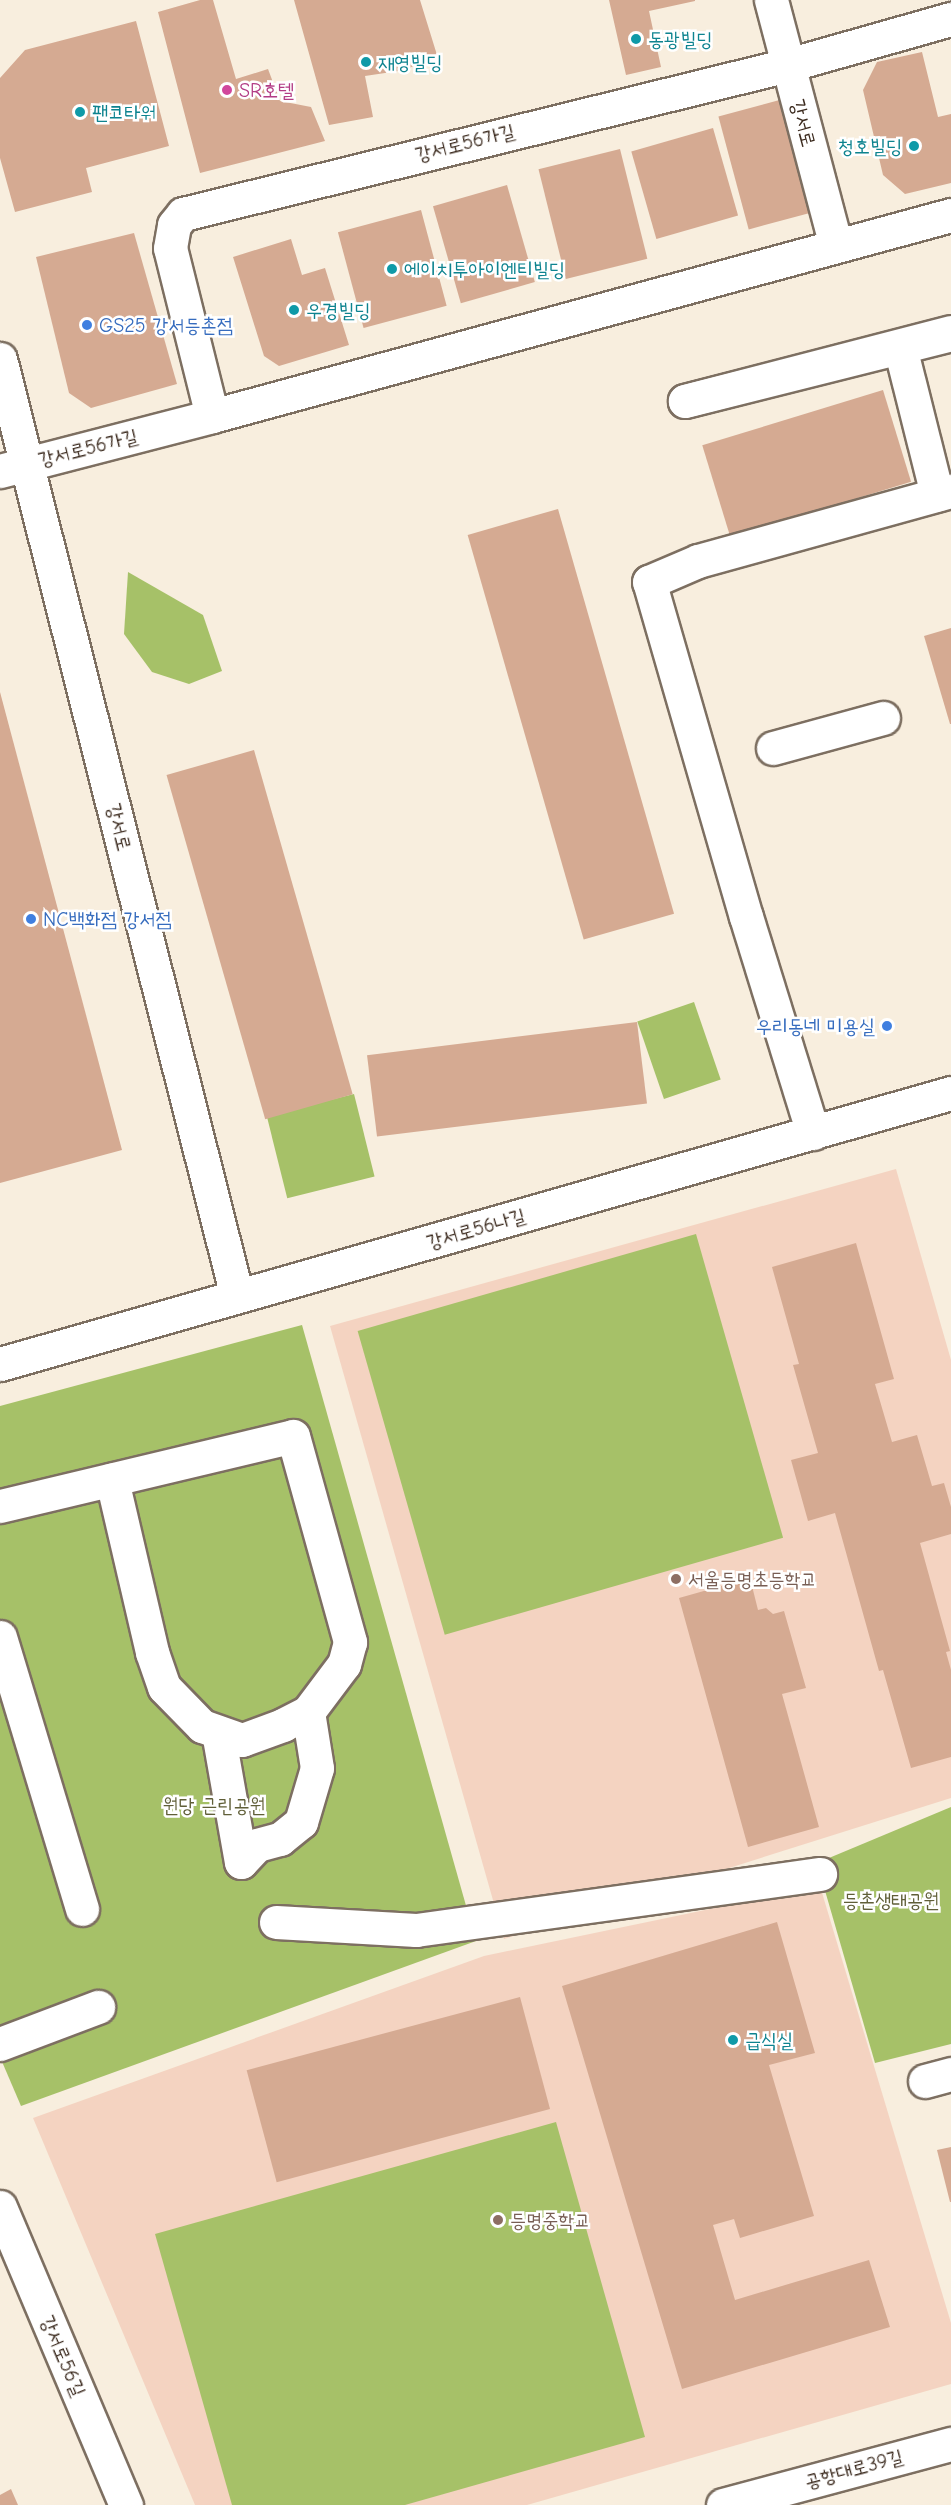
<!DOCTYPE html>
<html>
<head>
<meta charset="utf-8">
<style>
	body { margin:0 }
	#map { position:relative; width:951px; height:2505px; overflow:hidden; background:#f8eede; font-family:"Comic Neue","Poor Story",sans-serif }
	div>[style] { position:absolute }
	[style*='--x'] { left:calc(var(--x)*1px); top:calc(var(--y)*1px); width:calc(var(--w)*1px); rotate:calc(var(--a)*1deg) }
	.built>* { inset:0; background:#f4d3c1 }
	.green>* { inset:0; background:#a6c168; transform-origin:0 0 }
	.building>* { inset:0; background:#d5aa92; transform-origin:0 0 }
	.roads { filter:drop-shadow(2px 0 #7d6f61) drop-shadow(-2px 0 #7d6f61) drop-shadow(0 2px #7d6f61) drop-shadow(0 -2px #7d6f61) }
	.minor>* { height:33px; margin:-16.5px; padding:0 16.5px; transform-origin:16.5px; border-radius:16.5px; background:#fff }
	.dots>* { width:16px; height:16px; translate:-50% -50%; box-sizing:border-box; border:3px solid #fff; border-radius:50% }
	span { translate:-50% -50%; white-space:nowrap; text-align:center; line-height:1.15; -webkit-text-stroke:5px #fff; paint-order:stroke }
	.culture-label { font-size:20px; color:#0d838f }
	.left { translate:0 -50%; text-align:left }
	.right { translate:-100% -50%; text-align:right }
	.hotel-label { font-size:20px; color:#b23c85 }
	.street-label { font-size:20px; color:#3b2a1e }
	.shop-label { font-size:20px; color:#366cbe }
	.education-label { font-size:20px; color:#785e54 }
	.park-label { font-size:20px; color:#605f38 }
</style>
</head>
<body>
<div id="map">
	<div class="built">
		<div style="clip-path:polygon(896px 1169px,951px 1360px,951px 1798px,504px 1939px,330px 1326px)"></div>
		<div style="clip-path:polygon(820px 1886px,951px 2323px,951px 2384px,527px 2505px,195px 2505px,33px 2118px,484px 1956px)"></div>
	</div>
	<div class="green">
		<div style="clip-path:polygon(128px 572px,203px 615px,222px 671px,189px 684px,152px 672px,124px 634px)"></div>
		<div style="left:694px;top:1002px;width:82px;height:60px;rotate:71deg"></div>
		<div style="left:354px;top:1094px;width:85px;height:90px;rotate:76deg"></div>
		<div style="left:696px;top:1234px;width:316px;height:352px;rotate:74deg"></div>
		<div style="clip-path:polygon(302px 1325px,476px 1941px,21px 2106px,0 2057px,0 1406px)"></div>
		<div style="clip-path:polygon(951px 1807px,951px 2044px,875px 2063px,817px 1863px)"></div>
		<div style="clip-path:polygon(556px 2122px,645px 2437px,405px 2505px,232px 2505px,155px 2234px)"></div>
	</div>
	<div class="building">
		<div style="clip-path:polygon(200px 0,213px 0,236px 79px,268px 69px,280px 101px,311px 107px,325px 141px,200px 173px,158px 12px)"></div>
		<div style="clip-path:polygon(294px 0,420px 0,437px 55px,405px 70px,365px 76px,373px 117px,329px 125px)"></div>
		<div style="clip-path:polygon(609px 0,695px 0,695px 1px,649px 11px,661px 67px,626px 75px)"></div>
		<div style="clip-path:polygon(136px 21px,169px 146px,86px 168px,92px 192px,15px 212px,0 158px,0 78px,25px 50px)"></div>
		<div style="clip-path:polygon(922px 52px,938px 117px,951px 114px,951px 183px,905px 194px,883px 175px,863px 90px,877px 62px)"></div>
		<div style="left:787px;top:98px;width:117px;height:71px;rotate:75deg"></div>
		<div style="left:713px;top:128px;width:91px;height:85px;rotate:74deg"></div>
		<div style="left:620px;top:149px;width:113px;height:84px;rotate:76deg"></div>
		<div style="left:507px;top:185px;width:101px;height:77px;rotate:74deg"></div>
		<div style="left:421px;top:210px;width:99px;height:86px;rotate:75deg"></div>
		<div style="clip-path:polygon(134px 233px,177px 384px,91px 408px,69px 393px,36px 257px)"></div>
		<div style="clip-path:polygon(291px 239px,302px 275px,325px 268px,349px 345px,279px 366px,264px 356px,233px 257px)"></div>
		<div style="left:883px;top:390px;width:96px;height:189px;rotate:73deg"></div>
		<div style="left:558px;top:509px;width:421px;height:94px;rotate:74deg"></div>
		<div style="clip-path:polygon(951px 628px,951px 724px,950px 724px,924px 636px)"></div>
		<div style="clip-path:polygon(0 692px,122px 1150px,0 1183px)"></div>
		<div style="left:254px;top:750px;width:358px;height:91px;rotate:74deg"></div>
		<div style="left:637px;top:1022px;width:82px;height:272px;rotate:83deg"></div>
		<div style="clip-path:polygon(856px 1243px,894px 1379px,875px 1384px,892px 1442px,917px 1435px,932px 1486px,944px 1483px,951px 1507px,951px 1534px,920px 1543px,950px 1651px,946px 1652px,951px 1670px,951px 1757px,911px 1768px,883px 1670px,879px 1671px,835px 1513px,808px 1521px,791px 1460px,818px 1453px,793px 1365px,799px 1364px,772px 1267px)"></div>
		<div style="clip-path:polygon(750px 1578px,758px 1610px,766px 1608px,773px 1614px,784px 1611px,806px 1688px,782px 1694px,819px 1827px,748px 1847px,679px 1598px)"></div>
		<div style="clip-path:polygon(777px 1922px,815px 2053px,769px 2065px,814px 2216px,740px 2238px,734px 2219px,713px 2225px,735px 2300px,869px 2260px,890px 2327px,682px 2389px,562px 1986px)"></div>
		<div style="left:520px;top:1997px;width:116px;height:283px;rotate:75deg"></div>
		<div style="clip-path:polygon(951px 2147px,951px 2202px,950px 2202px,937px 2150px)"></div>
		<div style="clip-path:polygon(11px 2489px,18px 2505px,0 2505px,0 2495px)"></div>
	</div>
	<div class="roads">
		<div class="minor">
			<div style="--x:771;--y:0;--w:254;--a:75.2"></div>
			<div style="--x:951;--y:332;--w:275;--a:165.5"></div>
			<div style="--x:685;--y:401;--w:274;--a:-14.1"></div>
			<div style="--x:900;--y:347;--w:152;--a:75.9"></div>
			<div style="--x:0;--y:359;--w:967;--a:75.81"></div>
			<div style="--x:212;--y:416;--w:173;--a:-104"></div>
			<div style="--x:170;--y:248;--w:23;--a:-80"></div>
			<div style="--x:174;--y:225;--w:14;--a:-51"></div>
			<div style="--x:183;--y:214;--w:623;--a:-13.84"></div>
			<div style="--x:788;--y:65;--w:169;--a:-15.8"></div>
			<div style="--x:0;--y:471;--w:219;--a:-14.5"></div>
			<div style="--x:212;--y:416;--w:766;--a:-15.22"></div>
			<div style="--x:773;--y:748;--w:114;--a:-15.3"></div>
			<div style="--x:813;--y:1133;--w:226;--a:-107.2"></div>
			<div style="--x:746;--y:917;--w:349;--a:-106.1"></div>
			<div style="--x:649;--y:582;--w:53;--a:-23.2"></div>
			<div style="--x:698;--y:561;--w:263;--a:-15.5"></div>
			<div style="--x:0;--y:1364;--w:989;--a:-15.91"></div>
			<div style="--x:0;--y:1506;--w:301;--a:-13.4"></div>
			<div style="--x:293;--y:1436;--w:214;--a:74.5"></div>
			<div style="--x:350;--y:1642;--w:23;--a:105"></div>
			<div style="--x:344;--y:1664;--w:60;--a:126.9"></div>
			<div style="--x:308;--y:1712;--w:28;--a:153"></div>
			<div style="--x:283;--y:1725;--w:44;--a:159.9"></div>
			<div style="--x:242;--y:1740;--w:42;--a:-160.7"></div>
			<div style="--x:202;--y:1726;--w:54;--a:-134.3"></div>
			<div style="--x:164;--y:1687;--w:37;--a:-109"></div>
			<div style="--x:152;--y:1652;--w:177;--a:-103.1"></div>
			<div style="--x:0;--y:1637;--w:284;--a:73.2"></div>
			<div style="--x:218;--y:1732;--w:132;--a:80"></div>
			<div style="--x:241;--y:1862;--w:23;--a:-47"></div>
			<div style="--x:257;--y:1845;--w:24;--a:-15"></div>
			<div style="--x:280;--y:1839;--w:27;--a:-39"></div>
			<div style="--x:301;--y:1822;--w:56;--a:-73.5"></div>
			<div style="--x:317;--y:1768;--w:57;--a:-99.1"></div>
			<div style="--x:276;--y:1922;--w:140;--a:3.3"></div>
			<div style="--x:416;--y:1930;--w:408;--a:-7.9"></div>
			<div style="--x:0;--y:2044;--w:105;--a:-20.7"></div>
			<div style="--x:925;--y:2081;--w:27;--a:-15"></div>
			<div style="--x:0;--y:2207;--w:324;--a:67.1"></div>
			<div style="--x:723;--y:2505;--w:236;--a:-15"></div>
		</div>
	</div>
	<div class="dots">
		<div style="left:636px;top:39px;background:#0f9aa8"></div>
		<div style="left:366px;top:62px;background:#0f9aa8"></div>
		<div style="left:227px;top:90px;background:#d1479c"></div>
		<div style="left:80px;top:112px;background:#0f9aa8"></div>
		<div style="left:914px;top:146px;background:#0f9aa8"></div>
		<div style="left:392px;top:269px;background:#0f9aa8"></div>
		<div style="left:294px;top:310px;background:#0f9aa8"></div>
		<div style="left:87px;top:325px;background:#3f7fe0"></div>
		<div style="left:31px;top:919px;background:#3f7fe0"></div>
		<div style="left:887px;top:1026px;background:#3f7fe0"></div>
		<div style="left:676px;top:1579px;background:#8d6e63"></div>
		<div style="left:733px;top:2040px;background:#0f9aa8"></div>
		<div style="left:498px;top:2220px;background:#8d6e63"></div>
	</div>
	<div class="culture-label">
		<span class="left" style="left:648px;top:39px">동광빌딩</span>
		<span class="left" style="left:378px;top:62px">재영빌딩</span>
		<span class="left" style="left:92px;top:112px">팬코타워</span>
		<span class="right" style="left:902px;top:146px">청호빌딩</span>
		<span class="left" style="left:404px;top:269px">에이치투아이엔티빌딩</span>
		<span class="left" style="left:306px;top:310px">우경빌딩</span>
		<span class="left" style="left:745px;top:2040px">급식실</span>
	</div>
	<div class="hotel-label">
		<span class="left" style="left:239px;top:90px">SR호텔</span>
	</div>
	<div class="street-label">
		<span style="left:803px;top:123px;rotate:75deg">강서로</span>
		<span style="left:465px;top:143px;rotate:-14deg">강서로56가길</span>
		<span style="left:88px;top:448px;rotate:-14deg">강서로56가길</span>
		<span style="left:119px;top:827px;rotate:76deg">강서로</span>
		<span style="left:476px;top:1229px;rotate:-16deg">강서로56나길</span>
		<span style="left:63px;top:2356px;rotate:67deg">강서로56길</span>
		<span style="left:854px;top:2469px;rotate:-15deg">공항대로39길</span>
	</div>
	<div class="shop-label">
		<span class="left" style="left:99px;top:325px">GS25 강서등촌점</span>
		<span class="left" style="left:43px;top:919px">NC백화점 강서점</span>
		<span class="right" style="left:875px;top:1026px">우리동네 미용실</span>
	</div>
	<div class="education-label">
		<span class="left" style="left:688px;top:1579px">서울등명초등학교</span>
		<span class="left" style="left:510px;top:2220px">등명중학교</span>
	</div>
	<div class="park-label">
		<span style="left:214px;top:1805px">원당 근린공원</span>
		<span style="left:891px;top:1900px">등촌생태공원</span>
	</div>
</div>
</body>
</html>
